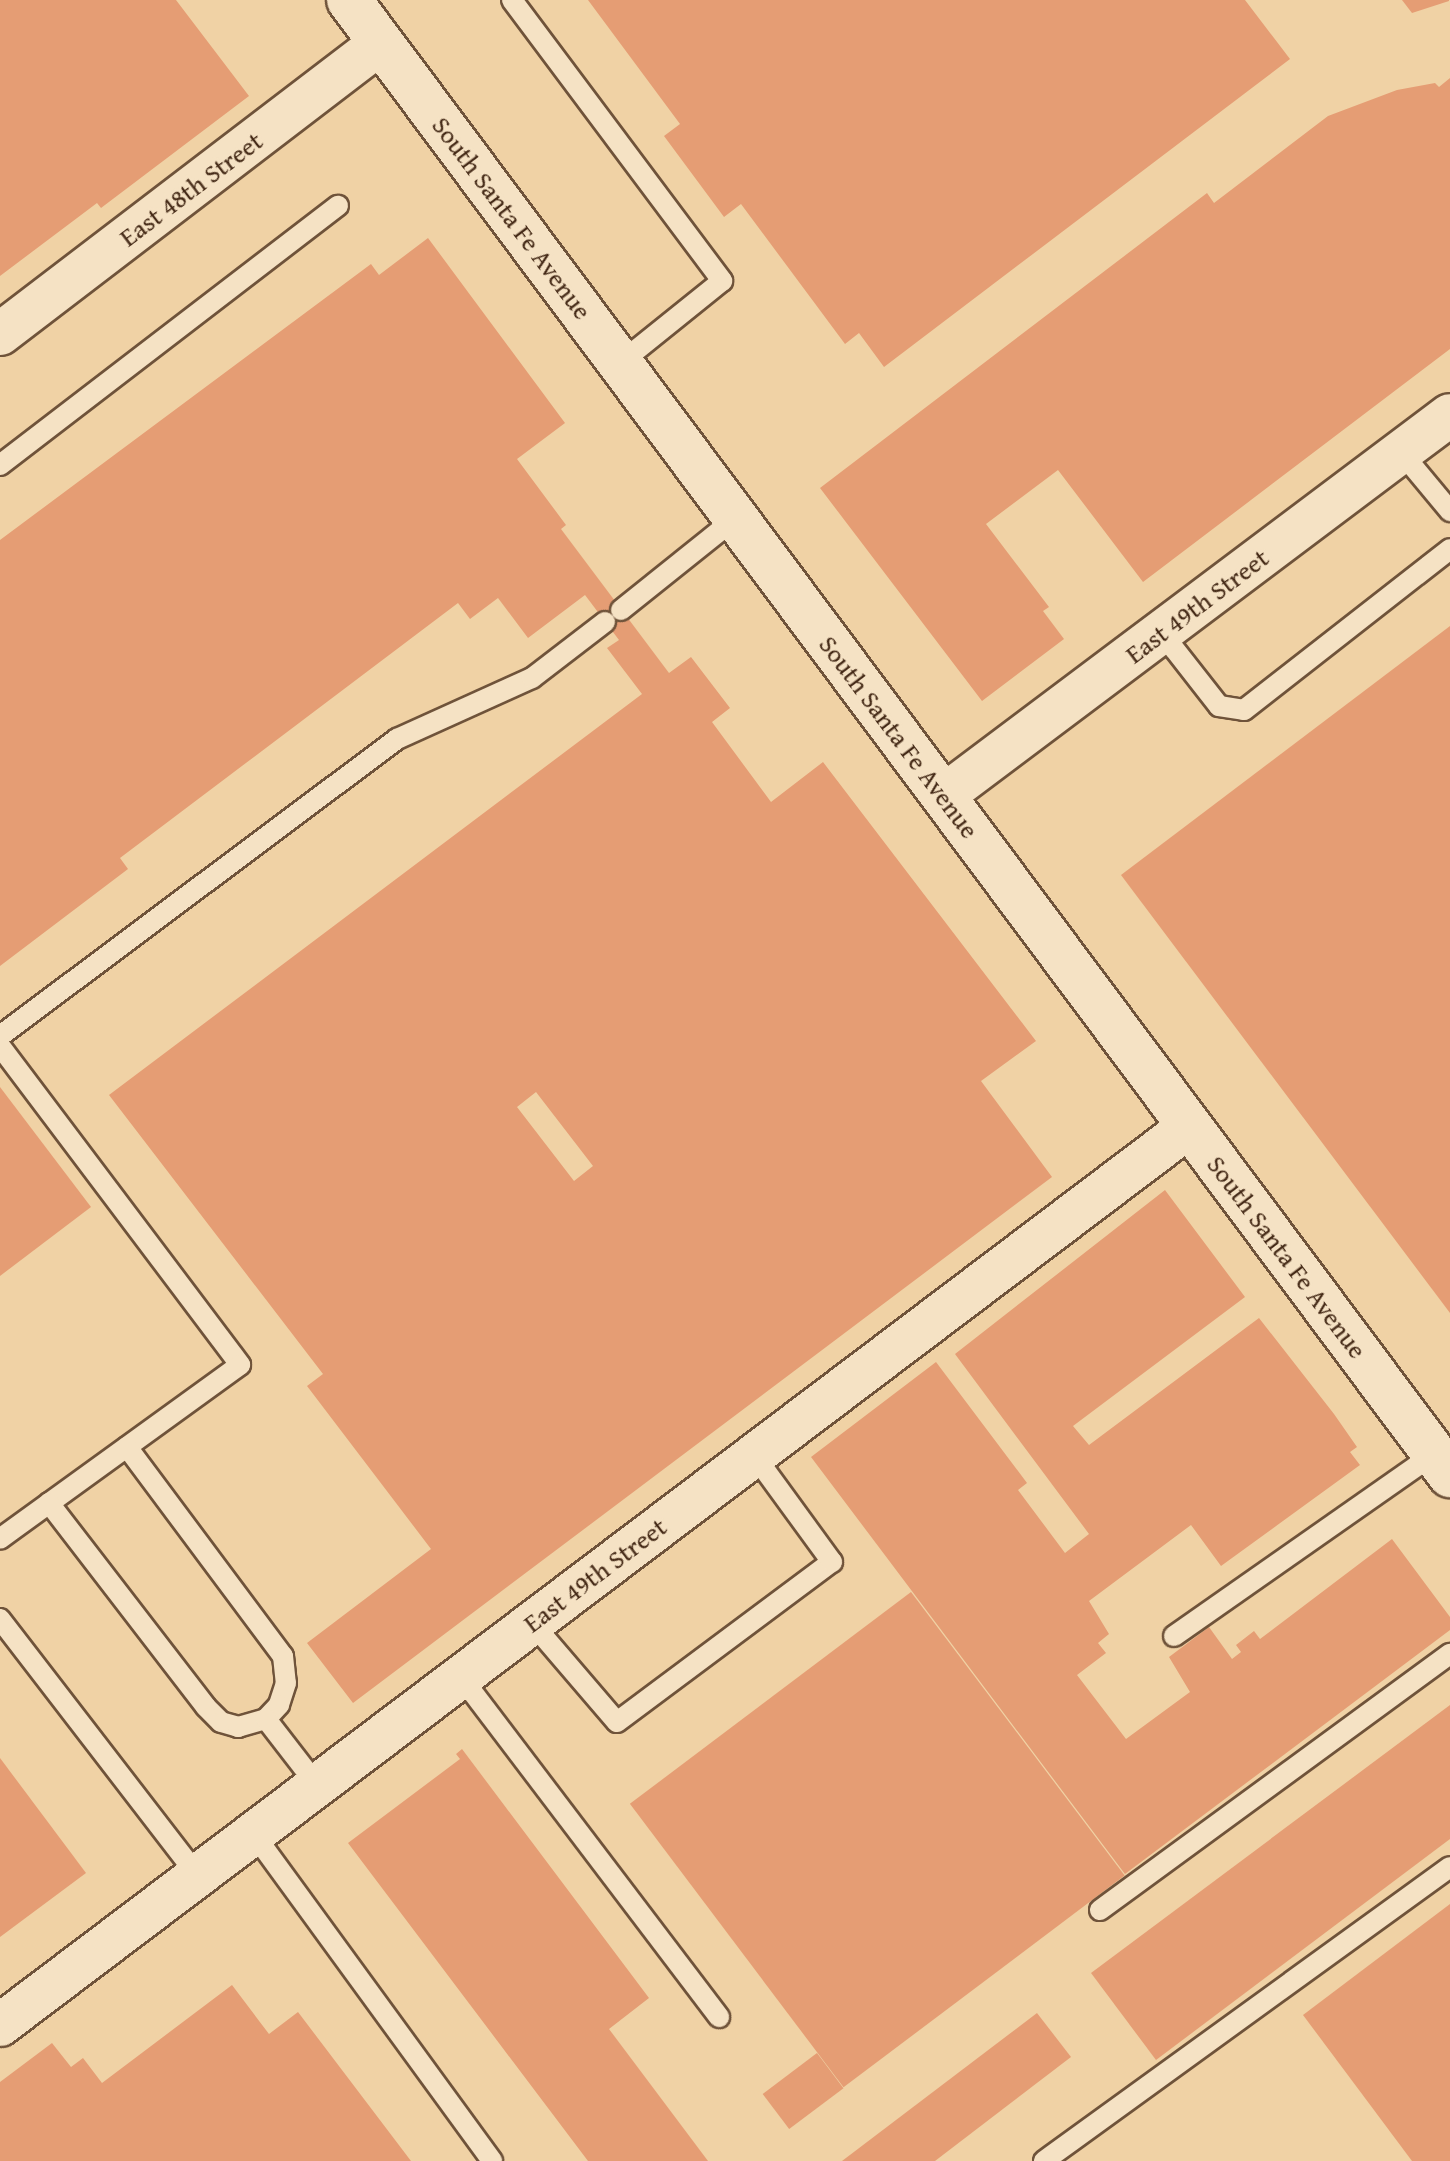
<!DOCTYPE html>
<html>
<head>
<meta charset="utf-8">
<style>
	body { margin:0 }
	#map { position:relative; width:1450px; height:2161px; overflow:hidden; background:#f0d2a5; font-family:"Gentium Book Plus",serif }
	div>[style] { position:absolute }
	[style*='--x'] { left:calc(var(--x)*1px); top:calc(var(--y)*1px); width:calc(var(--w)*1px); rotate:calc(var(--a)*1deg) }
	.building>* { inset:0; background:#e59d74; transform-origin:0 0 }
	.roads { filter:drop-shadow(2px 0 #6f533a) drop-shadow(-2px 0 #6f533a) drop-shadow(0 2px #6f533a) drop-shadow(0 -2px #6f533a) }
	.lane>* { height:20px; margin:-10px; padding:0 10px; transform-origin:10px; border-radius:10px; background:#f5e2c4 }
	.street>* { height:42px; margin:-21px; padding:0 21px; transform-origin:21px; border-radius:21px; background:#f5e2c4 }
	.secondary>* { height:44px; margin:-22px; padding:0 22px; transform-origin:22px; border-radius:22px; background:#f5e2c4 }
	span { translate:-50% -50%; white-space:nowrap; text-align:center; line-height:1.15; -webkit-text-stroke:6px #f5e2c4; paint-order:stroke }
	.street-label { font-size:26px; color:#442916 }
</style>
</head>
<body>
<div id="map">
	<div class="building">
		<div style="clip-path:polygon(0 0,176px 0,249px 96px,101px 208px,97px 203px,0 276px)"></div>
		<div style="clip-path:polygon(588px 0,1245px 0,1290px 59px,884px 367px,859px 333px,845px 344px,741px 204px,724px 217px,664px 136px,680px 124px)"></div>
		<div style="clip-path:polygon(1402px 0,1449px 0,1449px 1px,1412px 13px)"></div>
		<div style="clip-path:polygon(1450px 78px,1450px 349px,1143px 582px,1058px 470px,986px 524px,1049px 607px,1043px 611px,1064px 639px,982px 701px,820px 488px,1207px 193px,1214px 203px,1328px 116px,1397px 90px,1435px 83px,1439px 87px)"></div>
		<div style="clip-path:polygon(evenodd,428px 238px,565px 423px,517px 459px,566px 525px,561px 529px,669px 673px,691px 657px,730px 708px,712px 722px,771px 802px,823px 762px,1036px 1041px,981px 1081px,1052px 1177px,353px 1703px,307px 1643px,431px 1549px,307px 1386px,323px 1374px,109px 1095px,642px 694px,607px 648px,619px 640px,585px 595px,528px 638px,498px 598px,470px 619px,458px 603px,120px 858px,128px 869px,0 966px,0 540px,371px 264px,379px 275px,428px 238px,536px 1092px,593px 1166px,574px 1181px,517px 1107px,536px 1092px)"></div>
		<div style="clip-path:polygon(1450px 626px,1450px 1313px,1121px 875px)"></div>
		<div style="clip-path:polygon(0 1087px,91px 1207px,0 1276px)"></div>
		<div style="clip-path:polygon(1165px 1190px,1245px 1297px,1073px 1426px,1089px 1445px,1259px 1318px,1334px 1414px,1357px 1447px,1350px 1452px,1360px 1465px,1221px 1566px,1191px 1525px,1089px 1601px,1109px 1634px,1098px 1643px,1106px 1653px,1077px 1675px,1126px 1739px,1190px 1692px,1169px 1657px,1209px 1627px,1232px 1659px,1241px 1652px,1236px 1645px,1254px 1631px,1260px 1639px,1392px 1539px,1450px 1617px,1450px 1630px,1125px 1874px,811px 1457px,936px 1362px,1027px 1483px,1018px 1490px,1065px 1553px,1089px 1534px,955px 1354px)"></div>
		<div style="left:911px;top:1592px;width:355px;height:352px;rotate:53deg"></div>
		<div style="clip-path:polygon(1450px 1705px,1450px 1839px,1156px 2060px,1091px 1973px)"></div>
		<div style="clip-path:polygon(462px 1749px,649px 1998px,609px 2029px,708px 2161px,588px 2161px,348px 1843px,460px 1759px,456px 1754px)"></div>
		<div style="clip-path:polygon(0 1758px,86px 1873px,0 1937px)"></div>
		<div style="clip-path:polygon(1450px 1904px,1450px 2161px,1412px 2161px,1303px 2015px)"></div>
		<div style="clip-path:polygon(232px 1985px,269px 2034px,298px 2012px,411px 2161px,0 2161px,0 2082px,52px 2043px,71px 2067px,83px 2058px,102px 2083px)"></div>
		<div style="clip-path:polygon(1037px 2013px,1071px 2057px,935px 2161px,842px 2161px)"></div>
		<div style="left:817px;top:2053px;width:44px;height:68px;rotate:53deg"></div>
	</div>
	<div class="roads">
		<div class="lane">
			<div style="--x:512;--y:0;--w:351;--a:53.2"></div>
			<div style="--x:722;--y:281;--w:131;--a:141.2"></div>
			<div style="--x:1401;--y:452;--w:77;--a:50.3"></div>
			<div style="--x:0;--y:465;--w:426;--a:-37.5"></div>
			<div style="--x:621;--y:610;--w:147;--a:-38.7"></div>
			<div style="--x:1161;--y:632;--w:94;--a:51.9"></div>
			<div style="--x:1219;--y:706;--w:25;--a:9"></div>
			<div style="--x:1244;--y:710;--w:261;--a:-38"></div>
			<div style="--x:0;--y:1036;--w:496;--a:-36.8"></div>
			<div style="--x:397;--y:739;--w:148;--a:-24.3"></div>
			<div style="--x:532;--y:678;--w:92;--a:-37.5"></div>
			<div style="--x:0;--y:1046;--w:399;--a:53"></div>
			<div style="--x:240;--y:1365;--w:296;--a:144.1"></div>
			<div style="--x:127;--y:1447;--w:261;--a:53.3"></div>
			<div style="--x:283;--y:1656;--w:27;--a:84"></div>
			<div style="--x:286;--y:1683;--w:23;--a:108"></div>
			<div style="--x:279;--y:1705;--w:19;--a:133"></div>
			<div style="--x:49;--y:1503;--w:257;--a:52.4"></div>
			<div style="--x:206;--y:1707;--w:21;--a:45"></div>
			<div style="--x:221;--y:1722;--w:18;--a:16"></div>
			<div style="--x:238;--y:1727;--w:29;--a:-16"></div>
			<div style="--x:266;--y:1719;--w:83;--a:52.3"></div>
			<div style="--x:0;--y:1619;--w:324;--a:52.4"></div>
			<div style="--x:532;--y:1623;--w:130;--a:49.4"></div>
			<div style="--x:617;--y:1722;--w:268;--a:-36.7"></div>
			<div style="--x:832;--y:1562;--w:132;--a:-126.1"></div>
			<div style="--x:1174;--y:1636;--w:317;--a:-35"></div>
			<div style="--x:461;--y:1677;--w:427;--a:52.8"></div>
			<div style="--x:253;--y:1833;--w:406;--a:53.9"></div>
			<div style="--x:1100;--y:1910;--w:434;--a:-36.2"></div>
			<div style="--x:1044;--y:2161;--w:501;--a:-35.91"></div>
		</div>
		<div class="street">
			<div style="--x:0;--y:334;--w:479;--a:-37.4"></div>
			<div style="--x:943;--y:796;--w:634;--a:-36.92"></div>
			<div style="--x:0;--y:2025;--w:1491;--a:-37.07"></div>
		</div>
		<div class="secondary">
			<div style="--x:349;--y:0;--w:1841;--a:53.26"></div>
		</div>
	</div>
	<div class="street-label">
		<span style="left:191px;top:189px;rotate:-37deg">East 48th Street</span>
		<span style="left:512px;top:218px;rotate:53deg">South Santa Fe Avenue</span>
		<span style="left:1197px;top:606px;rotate:-37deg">East 49th Street</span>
		<span style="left:899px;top:737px;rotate:53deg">South Santa Fe Avenue</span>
		<span style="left:1287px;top:1257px;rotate:53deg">South Santa Fe Avenue</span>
		<span style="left:595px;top:1575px;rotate:-37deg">East 49th Street</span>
	</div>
</div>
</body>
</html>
